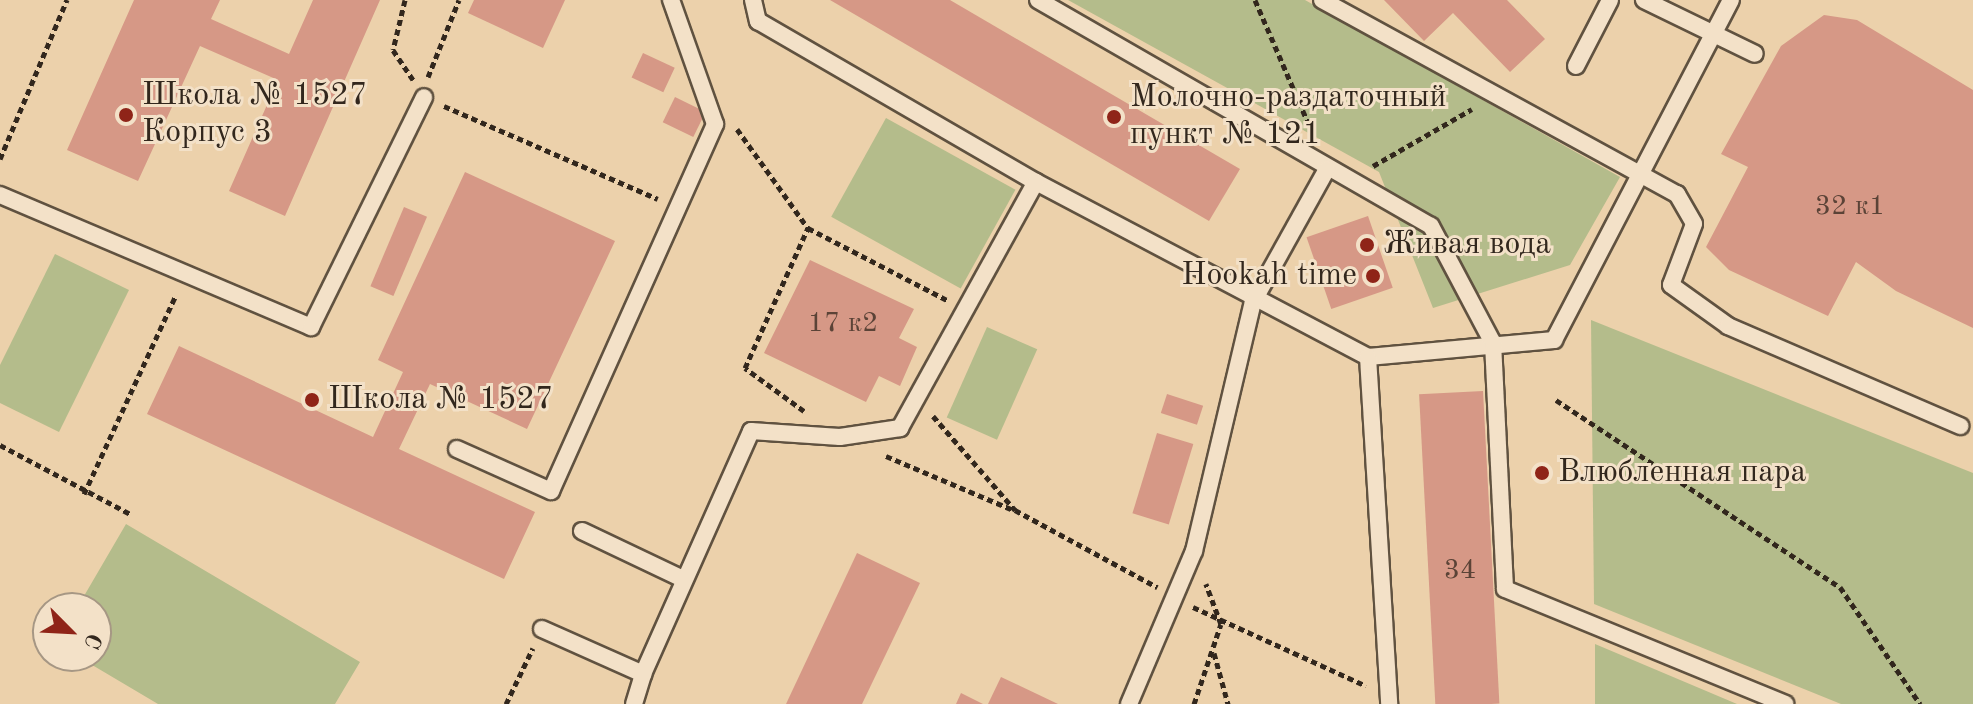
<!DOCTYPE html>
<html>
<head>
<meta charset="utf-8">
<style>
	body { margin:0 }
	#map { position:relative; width:1973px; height:704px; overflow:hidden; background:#ecd1ab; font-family:"Old Standard TT",serif }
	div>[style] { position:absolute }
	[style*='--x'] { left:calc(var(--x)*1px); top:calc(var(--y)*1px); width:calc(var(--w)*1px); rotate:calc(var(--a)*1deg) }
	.green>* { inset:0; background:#b4bc8b; transform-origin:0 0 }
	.building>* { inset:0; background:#d69886; transform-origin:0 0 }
	.path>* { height:5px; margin-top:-2.5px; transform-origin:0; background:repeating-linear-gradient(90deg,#32271d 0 6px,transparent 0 10px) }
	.roads { filter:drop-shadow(2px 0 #605240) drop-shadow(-2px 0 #605240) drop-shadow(0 2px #605240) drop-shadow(0 -2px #605240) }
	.lane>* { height:16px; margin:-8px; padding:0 8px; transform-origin:8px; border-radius:8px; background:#f3e1c8 }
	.dots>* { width:22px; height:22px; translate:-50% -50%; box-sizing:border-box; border:4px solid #f3e1c8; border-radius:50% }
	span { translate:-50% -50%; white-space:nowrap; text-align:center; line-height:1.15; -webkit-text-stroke:6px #f3e1c8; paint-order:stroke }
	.number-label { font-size:28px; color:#5b4337 }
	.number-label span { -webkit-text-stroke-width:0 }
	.poi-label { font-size:32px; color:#32271d }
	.left { translate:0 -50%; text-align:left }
	.right { translate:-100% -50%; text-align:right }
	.north { position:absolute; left:32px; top:592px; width:80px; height:80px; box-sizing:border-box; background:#f3e1c8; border:2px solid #a69784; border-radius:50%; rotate:114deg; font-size:22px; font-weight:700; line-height:32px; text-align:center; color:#32271d }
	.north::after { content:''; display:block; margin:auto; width:28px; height:36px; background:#8f2418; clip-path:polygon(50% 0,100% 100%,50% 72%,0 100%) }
</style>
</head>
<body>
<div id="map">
	<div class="green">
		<div style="clip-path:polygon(1068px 0,1305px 0,1620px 177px,1570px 265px,1433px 308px,1379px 172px)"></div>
		<div style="left:886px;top:118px;width:148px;height:113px;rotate:29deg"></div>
		<div style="clip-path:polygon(55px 254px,129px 290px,59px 432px,0 403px,0 365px)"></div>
		<div style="clip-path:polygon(1591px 320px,1973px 473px,1973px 704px,1841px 704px,1594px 604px)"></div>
		<div style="left:987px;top:327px;width:55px;height:99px;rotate:24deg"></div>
		<div style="clip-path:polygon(126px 524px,360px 662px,335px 704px,158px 704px,77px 656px,96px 656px,96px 608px,77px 608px)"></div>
		<div style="clip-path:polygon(1595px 644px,1737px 704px,1595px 704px)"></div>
	</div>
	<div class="building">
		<div style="clip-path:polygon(134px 0,220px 0,211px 19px,289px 54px,313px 0,380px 0,285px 216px,229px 191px,278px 80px,200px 46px,138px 181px,67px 150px)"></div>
		<div style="clip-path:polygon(474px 0,565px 0,543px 48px,468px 13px)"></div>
		<div style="clip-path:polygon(830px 0,950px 0,1240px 169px,1209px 221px)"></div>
		<div style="clip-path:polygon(1384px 0,1507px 0,1545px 39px,1510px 72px,1453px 13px,1424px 41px)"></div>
		<div style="clip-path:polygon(1824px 15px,1857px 20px,1973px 90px,1973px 328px,1896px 291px,1856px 262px,1828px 316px,1729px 270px,1706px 247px,1748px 167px,1721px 154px,1781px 46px)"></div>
		<div style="left:643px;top:53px;width:35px;height:27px;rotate:25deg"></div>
		<div style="left:675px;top:97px;width:34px;height:28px;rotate:26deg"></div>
		<div style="clip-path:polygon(465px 172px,615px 241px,527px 429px,430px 384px,399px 449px,535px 512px,504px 579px,147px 414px,179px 346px,373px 437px,403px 372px,378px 360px)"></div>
		<div style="left:404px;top:207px;width:25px;height:86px;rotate:23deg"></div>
		<div style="left:1368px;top:216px;width:76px;height:65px;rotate:71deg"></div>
		<div style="clip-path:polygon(810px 260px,914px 309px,899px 338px,917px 347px,900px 386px,879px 376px,866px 402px,764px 353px)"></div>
		<div style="left:1483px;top:391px;width:313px;height:64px;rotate:87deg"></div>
		<div style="left:1167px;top:394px;width:38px;height:20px;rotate:18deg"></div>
		<div style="left:1157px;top:433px;width:38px;height:84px;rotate:17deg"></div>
		<div style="clip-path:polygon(857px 553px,920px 583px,862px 704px,786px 704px)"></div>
		<div style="clip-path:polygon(1001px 677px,1058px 704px,988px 704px)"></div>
		<div style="clip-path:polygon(961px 693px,983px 704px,956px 704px)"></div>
	</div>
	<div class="path">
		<div style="--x:405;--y:0;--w:51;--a:103.5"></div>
		<div style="--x:393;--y:50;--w:36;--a:56"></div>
		<div style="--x:1255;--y:0;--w:138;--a:66.6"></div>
		<div style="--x:428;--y:77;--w:83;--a:-68.1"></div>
		<div style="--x:444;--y:106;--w:233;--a:23.5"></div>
		<div style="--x:737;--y:129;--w:122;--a:54.4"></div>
		<div style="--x:808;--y:228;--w:157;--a:27.4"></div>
		<div style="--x:0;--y:159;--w:173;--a:-67.2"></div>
		<div style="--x:1373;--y:166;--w:114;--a:-29.9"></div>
		<div style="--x:1556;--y:400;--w:340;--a:33.4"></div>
		<div style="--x:1840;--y:587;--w:142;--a:55.6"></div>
		<div style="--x:804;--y:411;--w:73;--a:-143.9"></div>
		<div style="--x:745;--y:368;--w:154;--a:-65.8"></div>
		<div style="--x:933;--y:416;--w:125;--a:48.9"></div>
		<div style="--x:1015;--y:510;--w:162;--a:28.5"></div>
		<div style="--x:0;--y:445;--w:149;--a:27.9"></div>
		<div style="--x:886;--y:456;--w:138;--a:23"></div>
		<div style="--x:84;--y:494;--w:219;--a:-65.2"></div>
		<div style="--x:1193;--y:607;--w:190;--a:24.5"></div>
		<div style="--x:1214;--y:653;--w:53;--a:74.6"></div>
		<div style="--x:506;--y:704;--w:62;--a:-64.3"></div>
		<div style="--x:1194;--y:704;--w:84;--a:-71.4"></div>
		<div style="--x:1221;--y:624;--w:43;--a:-110.6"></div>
	</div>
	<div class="roads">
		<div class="lane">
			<div style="--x:753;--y:0;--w:22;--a:77"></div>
			<div style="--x:758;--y:21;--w:321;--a:30.1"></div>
			<div style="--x:1036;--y:182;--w:375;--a:27.8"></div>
			<div style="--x:1368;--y:357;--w:187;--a:-5.2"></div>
			<div style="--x:1554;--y:340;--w:383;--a:-62.5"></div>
			<div style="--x:1038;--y:0;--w:453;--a:29.9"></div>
			<div style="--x:1431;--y:226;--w:132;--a:62.1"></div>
			<div style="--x:1493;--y:343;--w:246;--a:87.2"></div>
			<div style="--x:1505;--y:589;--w:303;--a:22.3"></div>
			<div style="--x:1322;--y:0;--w:405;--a:28.7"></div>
			<div style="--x:1677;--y:194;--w:34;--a:60"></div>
			<div style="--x:1694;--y:224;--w:65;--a:110.7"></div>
			<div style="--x:1671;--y:285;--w:70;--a:35.7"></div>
			<div style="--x:1728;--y:326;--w:253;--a:23.3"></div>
			<div style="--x:1644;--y:0;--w:123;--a:25.9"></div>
			<div style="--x:1576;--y:66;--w:74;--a:-62.7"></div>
			<div style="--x:0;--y:195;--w:338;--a:23"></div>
			<div style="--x:311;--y:327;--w:256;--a:-63.8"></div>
			<div style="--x:1368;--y:357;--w:348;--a:86.5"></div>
			<div style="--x:457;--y:449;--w:103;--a:24.1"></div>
			<div style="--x:551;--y:491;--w:402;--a:-65.9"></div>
			<div style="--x:715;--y:124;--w:132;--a:-109.5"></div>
			<div style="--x:582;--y:531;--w:110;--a:25.4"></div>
			<div style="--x:542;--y:629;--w:111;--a:24"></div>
			<div style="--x:643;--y:674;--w:266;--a:-66"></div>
			<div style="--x:751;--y:431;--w:89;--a:3.9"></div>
			<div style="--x:840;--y:437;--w:61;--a:-8.5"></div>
			<div style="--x:900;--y:428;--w:281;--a:-61.1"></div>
			<div style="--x:634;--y:704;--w:31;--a:-73"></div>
			<div style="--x:1129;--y:704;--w:166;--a:-67"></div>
			<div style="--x:1194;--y:551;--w:256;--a:-76.7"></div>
			<div style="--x:1253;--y:302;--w:152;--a:-60.9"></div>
		</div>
	</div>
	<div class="dots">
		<div style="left:126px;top:115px;background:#8f2418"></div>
		<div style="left:1114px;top:117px;background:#8f2418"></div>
		<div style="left:1367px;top:245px;background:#8f2418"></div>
		<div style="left:1373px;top:276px;background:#8f2418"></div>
		<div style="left:312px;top:400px;background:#8f2418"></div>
		<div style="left:1542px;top:473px;background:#8f2418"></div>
	</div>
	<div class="number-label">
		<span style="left:1850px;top:207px">32 к1</span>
		<span style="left:843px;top:324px">17 к2</span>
		<span style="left:1460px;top:571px">34</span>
	</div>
	<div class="poi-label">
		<span class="left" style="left:142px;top:115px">Школа № 1527<br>Корпус 3</span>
		<span class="left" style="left:1130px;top:117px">Молочно-раздаточный<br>пункт № 121</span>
		<span class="left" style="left:1383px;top:245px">Живая вода</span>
		<span class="right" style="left:1357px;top:276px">Hookah time</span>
		<span class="left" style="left:328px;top:400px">Школа № 1527</span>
		<span class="left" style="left:1558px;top:473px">Влюбленная пара</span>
	</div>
	<div class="north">С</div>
</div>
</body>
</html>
